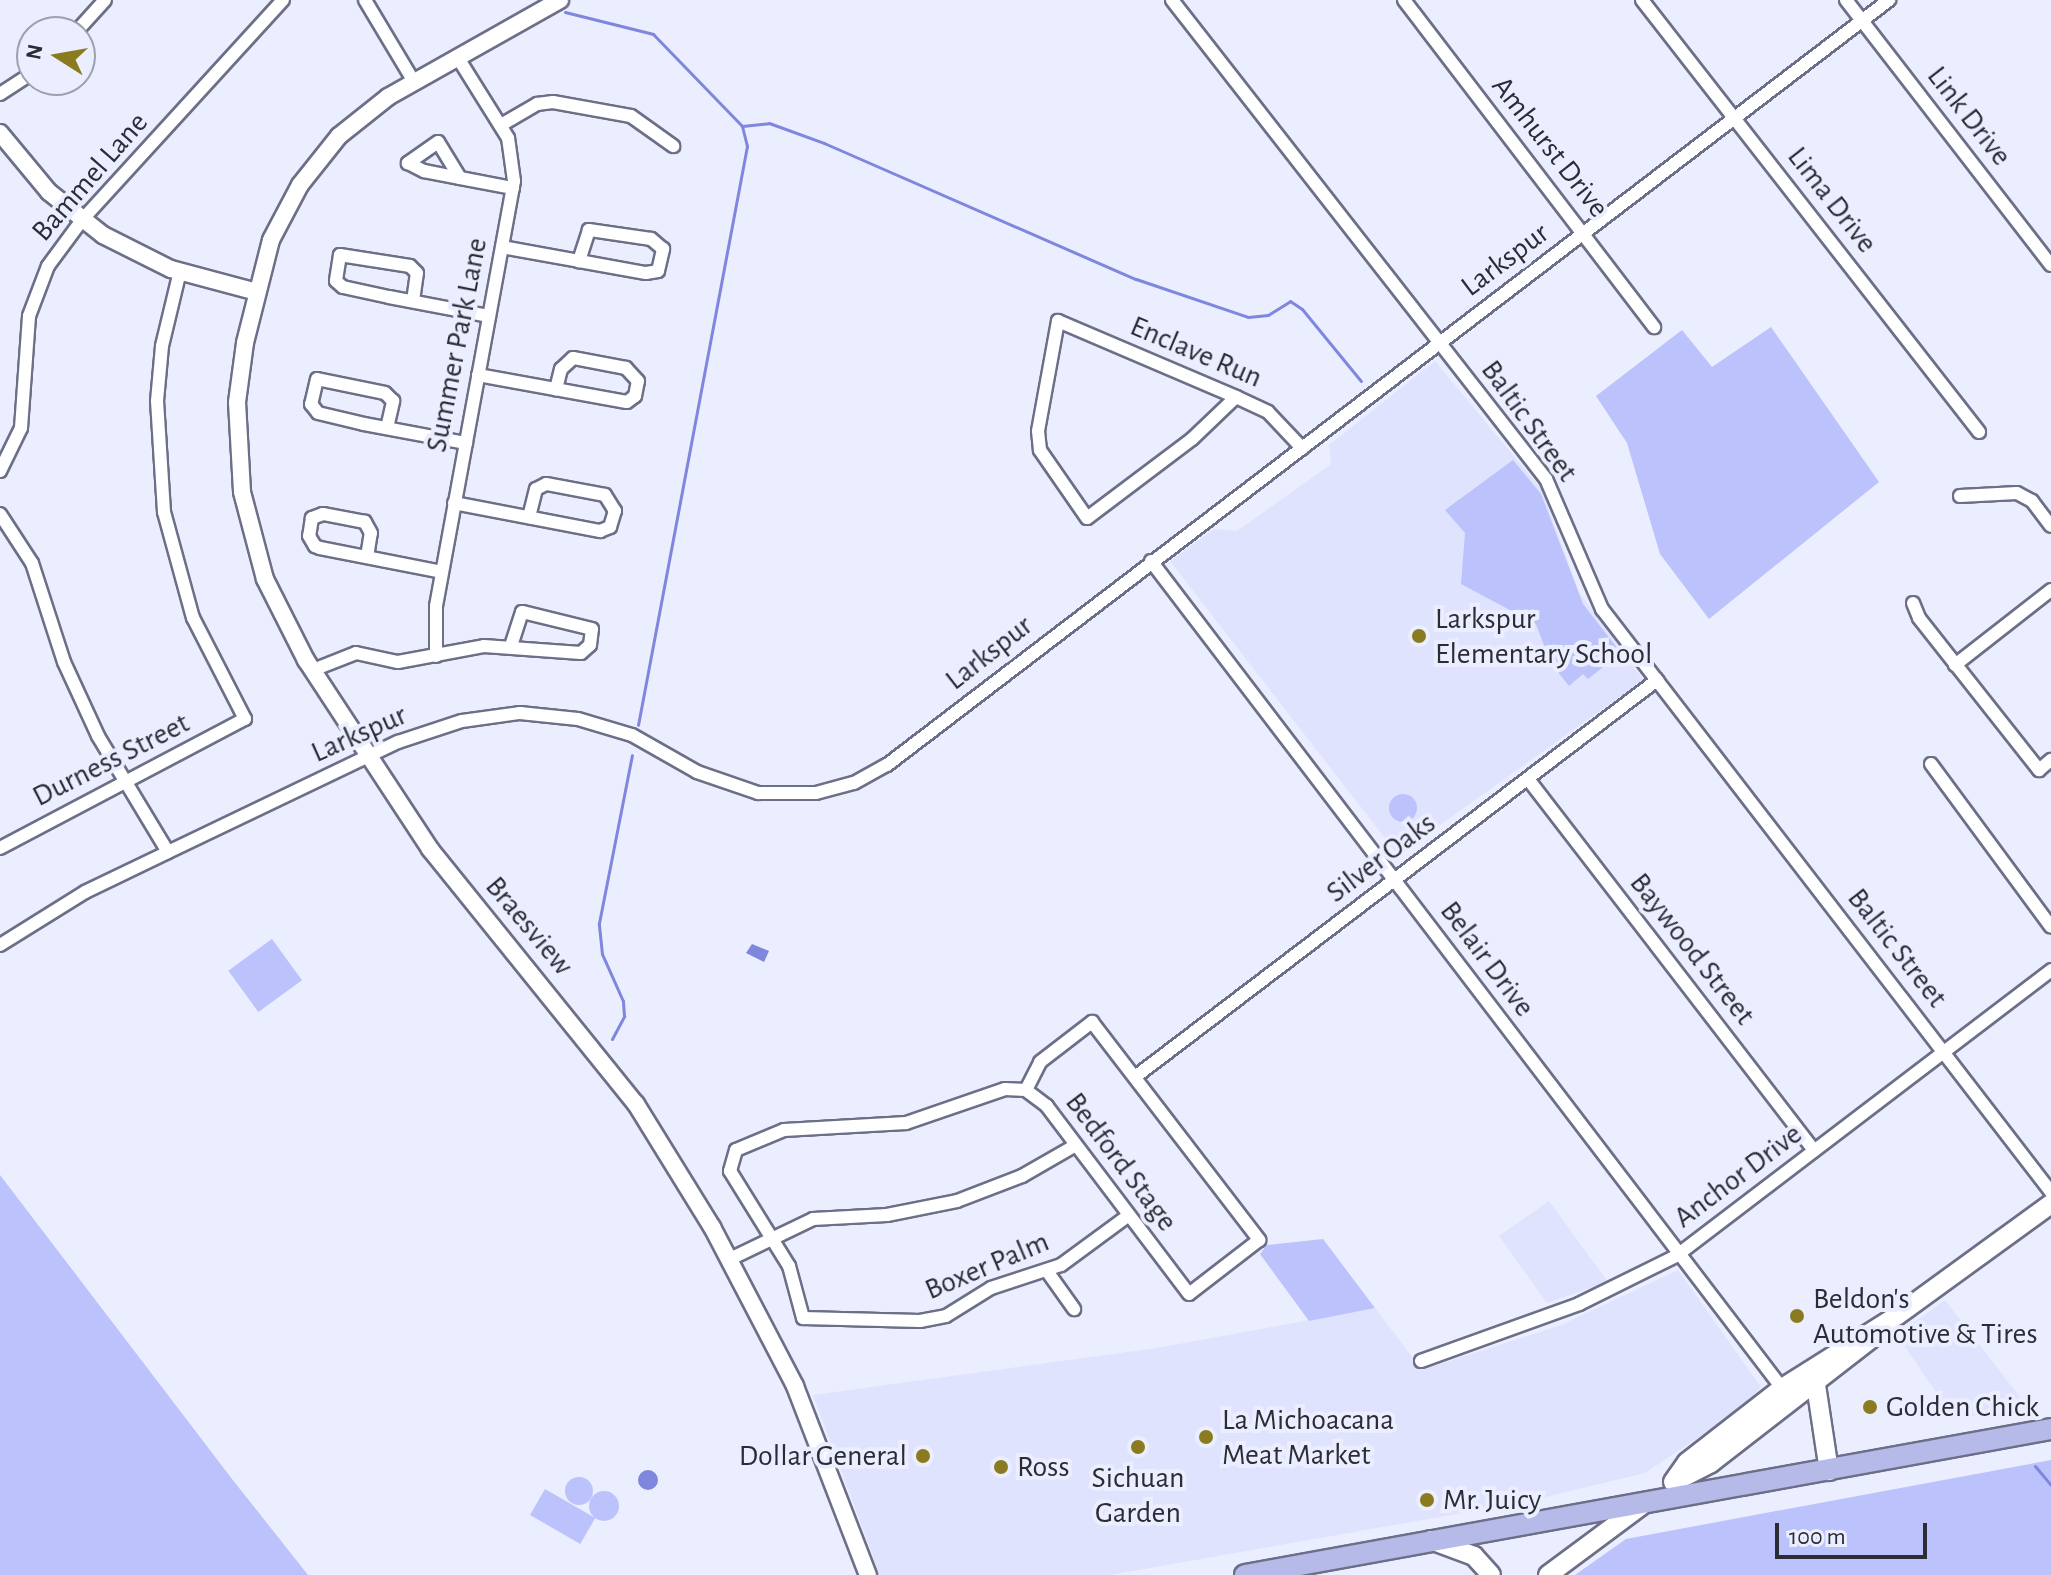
<!DOCTYPE html>
<html>
<head>
<meta charset="utf-8">
<style>
	body { margin:0 }
	#map { position:relative; width:2051px; height:1575px; overflow:hidden; background:#ebeefe; font-family:"Alegreya Sans",sans-serif }
	div>[style] { position:absolute }
	[style*='--x'] { left:calc(var(--x)*1px); top:calc(var(--y)*1px); width:calc(var(--w)*1px); rotate:calc(var(--a)*1deg) }
	.built>* { inset:0; background:#dfe3fe }
	.green>* { inset:0; background:#bbc2fc; transform-origin:0 0 }
	.round { border-radius:50% }
	.water>* { inset:0; background:#7f86dd }
	.stream>* { height:3px; margin:-1.5px; padding:0 1.5px; transform-origin:1.5px; border-radius:1.5px; background:#7f86dd }
	.roads { filter:drop-shadow(2px 0 #6c6f87) drop-shadow(-2px 0 #6c6f87) drop-shadow(0 2px #6c6f87) drop-shadow(0 -2px #6c6f87) }
	.minor>* { height:12px; margin:-6px; padding:0 6px; transform-origin:6px; border-radius:6px; background:#fff }
	.tertiary>* { height:16px; margin:-8px; padding:0 8px; transform-origin:8px; border-radius:8px; background:#fff }
	.secondary>* { height:18px; margin:-9px; padding:0 9px; transform-origin:9px; border-radius:9px; background:#fff }
	.primary>* { height:20px; margin:-10px; padding:0 10px; transform-origin:10px; border-radius:10px; background:#b5bae9 }
	.dots>* { width:22px; height:22px; translate:-50% -50%; box-sizing:border-box; border:4px solid #ebeefe; border-radius:50% }
	span { translate:-50% -50%; white-space:nowrap; text-align:center; line-height:1.15; -webkit-text-stroke:8px #ebeefe; paint-order:stroke }
	.street-label { font-size:30px; color:#2b2c36 }
	.poi-label { font-size:30px; color:#2b2c36 }
	.left { translate:0 -50%; text-align:left }
	.right { translate:-100% -50%; text-align:right }
	.north { position:absolute; left:16px; top:16px; width:80px; height:80px; box-sizing:border-box; background:#ebeefe; border:2px solid #9ea0ae; border-radius:50%; rotate:281deg; font-size:22px; font-weight:700; line-height:32px; text-align:center; color:#2b2c36 }
	.north::after { content:''; display:block; margin:auto; width:28px; height:36px; background:#8b7b20; clip-path:polygon(50% 0,100% 100%,50% 72%,0 100%) }
	.scale { position:absolute; left:1775px; top:1523px; width:152px; height:36px; box-sizing:border-box; border:4px solid #2b2c36; border-top:0; padding-left:10px; font-size:24px; line-height:28px; white-space:nowrap; color:#2b2c36; -webkit-text-stroke:6px #ebeefe; paint-order:stroke }
</style>
</head>
<body>
<div id="map">
	<div class="built">
		<div style="clip-path:polygon(1435px 361px,1542px 490px,1579px 592px,1643px 680px,1398px 855px,1170px 561px,1214px 529px,1237px 531px,1331px 464px,1329px 445px)"></div>
		<div style="clip-path:polygon(1549px 1201px,1608px 1282px,1547px 1303px,1499px 1236px)"></div>
		<div style="clip-path:polygon(1678px 1270px,1761px 1387px,1743px 1408px,1645px 1473px,1525px 1502px,1110px 1575px,880px 1575px,813px 1395px,1157px 1348px,1375px 1308px,1422px 1370px,1561px 1325px)"></div>
		<div style="clip-path:polygon(1945px 1300px,2026px 1405px,1955px 1420px,1897px 1335px)"></div>
	</div>
	<div class="green">
		<div style="clip-path:polygon(1771px 327px,1879px 482px,1709px 619px,1660px 554px,1627px 443px,1596px 396px,1682px 330px,1712px 367px)"></div>
		<div style="clip-path:polygon(1513px 460px,1541px 494px,1583px 604px,1621px 653px,1588px 679px,1583px 674px,1569px 686px,1554px 667px,1559px 664px,1545px 648px,1536px 624px,1461px 584px,1465px 533px,1445px 510px)"></div>
		<div class="round" style="left:1389px;top:794px;width:28px;height:28px"></div>
		<div style="left:272px;top:939px;width:51px;height:54px;rotate:54deg"></div>
		<div style="clip-path:polygon(0 1175px,232px 1479px,308px 1575px,0 1575px)"></div>
		<div style="clip-path:polygon(1323px 1239px,1375px 1308px,1309px 1321px,1260px 1254px,1267px 1245px)"></div>
		<div style="clip-path:polygon(2051px 1460px,2051px 1575px,1575px 1575px,1626px 1539px)"></div>
		<div class="round" style="left:565px;top:1477px;width:28px;height:28px"></div>
		<div style="left:545px;top:1489px;width:58px;height:30px;rotate:30deg"></div>
		<div class="round" style="left:589px;top:1491px;width:30px;height:30px"></div>
	</div>
	<div class="water">
		<div style="clip-path:polygon(752px 944px,769px 951px,764px 962px,746px 953px)"></div>
		<div class="round" style="left:638px;top:1470px;width:20px;height:20px"></div>
	</div>
	<div class="stream">
		<div style="--x:565;--y:12;--w:91;--a:14"></div>
		<div style="--x:653;--y:34;--w:128;--a:45.9"></div>
		<div style="--x:742;--y:126;--w:21;--a:76"></div>
		<div style="--x:747;--y:146;--w:589;--a:100.66"></div>
		<div style="--x:742;--y:126;--w:27;--a:-6"></div>
		<div style="--x:769;--y:123;--w:59;--a:20"></div>
		<div style="--x:824;--y:143;--w:340;--a:23.6"></div>
		<div style="--x:1136;--y:279;--w:118;--a:18.7"></div>
		<div style="--x:1248;--y:317;--w:20;--a:-6"></div>
		<div style="--x:1268;--y:315;--w:26;--a:-32"></div>
		<div style="--x:1290;--y:301;--w:14;--a:34"></div>
		<div style="--x:1302;--y:309;--w:93;--a:50.7"></div>
		<div style="--x:612;--y:1039;--w:26;--a:-62"></div>
		<div style="--x:624;--y:1016;--w:15;--a:-94"></div>
		<div style="--x:623;--y:1001;--w:51;--a:-114.1"></div>
		<div style="--x:602;--y:954;--w:31;--a:-96"></div>
		<div style="--x:599;--y:923;--w:171;--a:-78.9"></div>
		<div style="--x:2035;--y:1466;--w:25;--a:50"></div>
	</div>
	<div class="roads">
		<div class="minor">
			<div style="--x:365;--y:0;--w:96;--a:59.1"></div>
			<div style="--x:1172;--y:0;--w:608;--a:52.02"></div>
			<div style="--x:1546;--y:479;--w:142;--a:66.7"></div>
			<div style="--x:1602;--y:609;--w:736;--a:52.4"></div>
			<div style="--x:1404;--y:0;--w:412;--a:52.6"></div>
			<div style="--x:1642;--y:0;--w:548;--a:52.04"></div>
			<div style="--x:1846;--y:0;--w:335;--a:52.3"></div>
			<div style="--x:76;--y:32;--w:43;--a:-47.8"></div>
			<div style="--x:0;--y:94;--w:38;--a:-33"></div>
			<div style="--x:501;--y:125;--w:42;--a:-30.3"></div>
			<div style="--x:537;--y:104;--w:16;--a:-7"></div>
			<div style="--x:553;--y:102;--w:79;--a:10.2"></div>
			<div style="--x:631;--y:116;--w:52;--a:35.5"></div>
			<div style="--x:460;--y:178;--w:42;--a:-121.4"></div>
			<div style="--x:438;--y:142;--w:37;--a:145"></div>
			<div style="--x:408;--y:163;--w:18;--a:27"></div>
			<div style="--x:424;--y:171;--w:37;--a:11"></div>
			<div style="--x:460;--y:178;--w:54;--a:10.7"></div>
			<div style="--x:502;--y:247;--w:78;--a:10.3"></div>
			<div style="--x:579;--y:261;--w:68;--a:10.2"></div>
			<div style="--x:646;--y:273;--w:12;--a:-9"></div>
			<div style="--x:658;--y:271;--w:23;--a:-77"></div>
			<div style="--x:663;--y:249;--w:16;--a:-140"></div>
			<div style="--x:651;--y:239;--w:63;--a:-171.7"></div>
			<div style="--x:589;--y:230;--w:33;--a:108"></div>
			<div style="--x:413;--y:301;--w:28;--a:-82"></div>
			<div style="--x:417;--y:273;--w:10;--a:-135"></div>
			<div style="--x:410;--y:266;--w:71;--a:-171.1"></div>
			<div style="--x:340;--y:255;--w:26;--a:99"></div>
			<div style="--x:336;--y:281;--w:9;--a:41"></div>
			<div style="--x:343;--y:287;--w:47;--a:12.3"></div>
			<div style="--x:389;--y:297;--w:102;--a:10.8"></div>
			<div style="--x:478;--y:375;--w:151;--a:10.3"></div>
			<div style="--x:627;--y:402;--w:10;--a:-37"></div>
			<div style="--x:635;--y:396;--w:15;--a:-79"></div>
			<div style="--x:638;--y:381;--w:18;--a:-133"></div>
			<div style="--x:626;--y:368;--w:54;--a:-169.3"></div>
			<div style="--x:573;--y:358;--w:16;--a:137"></div>
			<div style="--x:561;--y:369;--w:21;--a:104"></div>
			<div style="--x:1236;--y:397;--w:61;--a:136.3"></div>
			<div style="--x:1192;--y:439;--w:131;--a:143"></div>
			<div style="--x:1087;--y:518;--w:83;--a:-124.7"></div>
			<div style="--x:1040;--y:450;--w:19;--a:-96"></div>
			<div style="--x:1038;--y:431;--w:112;--a:-79.7"></div>
			<div style="--x:1058;--y:321;--w:194;--a:23.1"></div>
			<div style="--x:1236;--y:397;--w:35;--a:25"></div>
			<div style="--x:1268;--y:412;--w:50;--a:46.6"></div>
			<div style="--x:387;--y:428;--w:28;--a:-77"></div>
			<div style="--x:393;--y:401;--w:11;--a:-135"></div>
			<div style="--x:385;--y:393;--w:69;--a:-168.4"></div>
			<div style="--x:317;--y:379;--w:26;--a:103"></div>
			<div style="--x:311;--y:404;--w:11;--a:52"></div>
			<div style="--x:318;--y:413;--w:47;--a:13.4"></div>
			<div style="--x:364;--y:424;--w:104;--a:10.6"></div>
			<div style="--x:0;--y:471;--w:48;--a:-64"></div>
			<div style="--x:21;--y:428;--w:112;--a:-85.9"></div>
			<div style="--x:29;--y:316;--w:53;--a:-69.2"></div>
			<div style="--x:48;--y:266;--w:57;--a:-53.5"></div>
			<div style="--x:82;--y:220;--w:298;--a:-47.6"></div>
			<div style="--x:1960;--y:496;--w:57;--a:-3"></div>
			<div style="--x:2017;--y:493;--w:17;--a:28"></div>
			<div style="--x:2032;--y:501;--w:31;--a:53"></div>
			<div style="--x:454;--y:503;--w:149;--a:10.9"></div>
			<div style="--x:600;--y:531;--w:11;--a:-22"></div>
			<div style="--x:610;--y:527;--w:17;--a:-73"></div>
			<div style="--x:615;--y:511;--w:19;--a:-122"></div>
			<div style="--x:605;--y:495;--w:60;--a:-169.4"></div>
			<div style="--x:546;--y:484;--w:11;--a:153"></div>
			<div style="--x:536;--y:489;--w:29;--a:104"></div>
			<div style="--x:0;--y:514;--w:59;--a:56.9"></div>
			<div style="--x:32;--y:563;--w:104;--a:72.1"></div>
			<div style="--x:64;--y:662;--w:81;--a:65.3"></div>
			<div style="--x:98;--y:736;--w:135;--a:58.9"></div>
			<div style="--x:367;--y:557;--w:24;--a:-81"></div>
			<div style="--x:371;--y:533;--w:13;--a:-119"></div>
			<div style="--x:365;--y:522;--w:43;--a:-169.2"></div>
			<div style="--x:323;--y:514;--w:12;--a:160"></div>
			<div style="--x:312;--y:518;--w:18;--a:99"></div>
			<div style="--x:309;--y:536;--w:12;--a:59"></div>
			<div style="--x:315;--y:546;--w:5;--a:22"></div>
			<div style="--x:320;--y:548;--w:124;--a:11.1"></div>
			<div style="--x:1151;--y:561;--w:1040;--a:52.66"></div>
			<div style="--x:1913;--y:603;--w:16;--a:68"></div>
			<div style="--x:1919;--y:618;--w:194;--a:51.7"></div>
			<div style="--x:2039;--y:770;--w:16;--a:-40"></div>
			<div style="--x:436;--y:656;--w:50;--a:-90"></div>
			<div style="--x:436;--y:606;--w:432;--a:-79.6"></div>
			<div style="--x:514;--y:181;--w:43;--a:-97.9"></div>
			<div style="--x:508;--y:138;--w:94;--a:-122"></div>
			<div style="--x:1955;--y:665;--w:122;--a:-38"></div>
			<div style="--x:313;--y:670;--w:46;--a:-21.6"></div>
			<div style="--x:356;--y:653;--w:43;--a:12.1"></div>
			<div style="--x:398;--y:662;--w:87;--a:-10.5"></div>
			<div style="--x:484;--y:646;--w:97;--a:4.1"></div>
			<div style="--x:581;--y:653;--w:12;--a:-42"></div>
			<div style="--x:590;--y:645;--w:16;--a:-83"></div>
			<div style="--x:592;--y:629;--w:72;--a:-166.3"></div>
			<div style="--x:522;--y:612;--w:35;--a:108"></div>
			<div style="--x:1931;--y:764;--w:202;--a:53.6"></div>
			<div style="--x:1528;--y:779;--w:469;--a:52.4"></div>
			<div style="--x:0;--y:848;--w:277;--a:-27.8"></div>
			<div style="--x:245;--y:719;--w:114;--a:-117.2"></div>
			<div style="--x:193;--y:618;--w:110;--a:-105.3"></div>
			<div style="--x:164;--y:512;--w:111;--a:-93.6"></div>
			<div style="--x:157;--y:401;--w:55;--a:-84.8"></div>
			<div style="--x:162;--y:346;--w:77;--a:-76.5"></div>
			<div style="--x:0;--y:945;--w:100;--a:-31.9"></div>
			<div style="--x:85;--y:892;--w:92;--a:-25.7"></div>
			<div style="--x:168;--y:852;--w:255;--a:-25.6"></div>
			<div style="--x:398;--y:742;--w:67;--a:-18.2"></div>
			<div style="--x:462;--y:721;--w:59;--a:-7.9"></div>
			<div style="--x:520;--y:713;--w:58;--a:5.9"></div>
			<div style="--x:578;--y:719;--w:56;--a:16.5"></div>
			<div style="--x:632;--y:735;--w:75;--a:29.6"></div>
			<div style="--x:697;--y:772;--w:65;--a:19"></div>
			<div style="--x:758;--y:793;--w:58;--a:0"></div>
			<div style="--x:816;--y:793;--w:39;--a:-15"></div>
			<div style="--x:854;--y:783;--w:38;--a:-29"></div>
			<div style="--x:887;--y:765;--w:1261;--a:-37.36"></div>
			<div style="--x:1135;--y:1077;--w:656;--a:-37.25"></div>
			<div style="--x:1026;--y:1090;--w:31;--a:-63"></div>
			<div style="--x:1040;--y:1062;--w:66;--a:-37.6"></div>
			<div style="--x:1092;--y:1022;--w:275;--a:52.5"></div>
			<div style="--x:1259;--y:1240;--w:88;--a:142.4"></div>
			<div style="--x:1189;--y:1294;--w:236;--a:-127.1"></div>
			<div style="--x:1047;--y:1106;--w:26;--a:-143"></div>
			<div style="--x:1026;--y:1090;--w:21;--a:-177"></div>
			<div style="--x:1005;--y:1089;--w:105;--a:161"></div>
			<div style="--x:906;--y:1123;--w:122;--a:176.7"></div>
			<div style="--x:784;--y:1130;--w:52;--a:157.4"></div>
			<div style="--x:736;--y:1150;--w:22;--a:106"></div>
			<div style="--x:730;--y:1171;--w:112;--a:58.2"></div>
			<div style="--x:789;--y:1266;--w:54;--a:74.9"></div>
			<div style="--x:803;--y:1318;--w:117;--a:1.5"></div>
			<div style="--x:920;--y:1321;--w:26;--a:-11"></div>
			<div style="--x:946;--y:1316;--w:53;--a:-31.9"></div>
			<div style="--x:991;--y:1288;--w:74;--a:-18.2"></div>
			<div style="--x:1061;--y:1265;--w:84;--a:-36.3"></div>
			<div style="--x:730;--y:1259;--w:92;--a:-25.7"></div>
			<div style="--x:813;--y:1219;--w:74;--a:-3.1"></div>
			<div style="--x:887;--y:1215;--w:71;--a:-11.3"></div>
			<div style="--x:957;--y:1201;--w:70;--a:-21"></div>
			<div style="--x:1022;--y:1176;--w:62;--a:-29.9"></div>
			<div style="--x:1047;--y:1271;--w:47;--a:54.6"></div>
			<div style="--x:1421;--y:1361;--w:168;--a:-19.8"></div>
			<div style="--x:1579;--y:1304;--w:108;--a:-26.3"></div>
			<div style="--x:1676;--y:1256;--w:472;--a:-37.3"></div>
		</div>
		<div class="tertiary">
			<div style="--x:560;--y:0;--w:197;--a:150.6"></div>
			<div style="--x:388;--y:97;--w:63;--a:141.5"></div>
			<div style="--x:339;--y:136;--w:63;--a:128.5"></div>
			<div style="--x:300;--y:185;--w:62;--a:117.8"></div>
			<div style="--x:271;--y:240;--w:106;--a:104.2"></div>
			<div style="--x:245;--y:343;--w:60;--a:97.7"></div>
			<div style="--x:237;--y:402;--w:90;--a:86.8"></div>
			<div style="--x:242;--y:492;--w:90;--a:75.2"></div>
			<div style="--x:265;--y:579;--w:91;--a:63.2"></div>
			<div style="--x:306;--y:660;--w:226;--a:56.7"></div>
			<div style="--x:430;--y:849;--w:328;--a:51.1"></div>
			<div style="--x:636;--y:1104;--w:145;--a:58.3"></div>
			<div style="--x:712;--y:1227;--w:179;--a:62.4"></div>
			<div style="--x:795;--y:1386;--w:203;--a:68.9"></div>
			<div style="--x:0;--y:133;--w:77;--a:50.3"></div>
			<div style="--x:49;--y:192;--w:69;--a:38.5"></div>
			<div style="--x:103;--y:235;--w:76;--a:26.6"></div>
			<div style="--x:171;--y:269;--w:89;--a:15"></div>
		</div>
		<div class="secondary">
			<div style="--x:1816;--y:1385;--w:87;--a:81.4"></div>
			<div style="--x:1676;--y:1481;--w:39;--a:-27"></div>
			<div style="--x:1711;--y:1463;--w:202;--a:-37.8"></div>
			<div style="--x:1673;--y:1482;--w:24;--a:-55"></div>
			<div style="--x:1687;--y:1462;--w:120;--a:-37.9"></div>
			<div style="--x:1782;--y:1388;--w:137;--a:-32.2"></div>
			<div style="--x:1898;--y:1315;--w:189;--a:-36"></div>
			<div style="--x:1431;--y:1540;--w:46;--a:20.4"></div>
			<div style="--x:1474;--y:1556;--w:25;--a:48"></div>
			<div style="--x:1548;--y:1575;--w:121;--a:-36.6"></div>
		</div>
		<div class="primary">
			<div style="--x:1245;--y:1575;--w:819;--a:-10.27"></div>
		</div>
	</div>
	<div class="dots">
		<div style="left:1419px;top:636px;background:#8b7b20"></div>
		<div style="left:1797px;top:1316px;background:#8b7b20"></div>
		<div style="left:1870px;top:1407px;background:#8b7b20"></div>
		<div style="left:1206px;top:1437px;background:#8b7b20"></div>
		<div style="left:1138px;top:1447px;background:#8b7b20"></div>
		<div style="left:923px;top:1456px;background:#8b7b20"></div>
		<div style="left:1001px;top:1467px;background:#8b7b20"></div>
		<div style="left:1427px;top:1500px;background:#8b7b20"></div>
	</div>
	<div class="street-label">
		<span style="left:1969px;top:116px;rotate:52deg">Link Drive</span>
		<span style="left:1550px;top:147px;rotate:52deg">Amhurst Drive</span>
		<span style="left:90px;top:177px;rotate:-49deg">Bammel Lane</span>
		<span style="left:1832px;top:200px;rotate:52deg">Lima Drive</span>
		<span style="left:1505px;top:260px;rotate:-37deg">Larkspur</span>
		<span style="left:457px;top:345px;rotate:-79deg">Summer Park Lane</span>
		<span style="left:1196px;top:352px;rotate:23deg">Enclave Run</span>
		<span style="left:1529px;top:421px;rotate:54deg">Baltic Street</span>
		<span style="left:989px;top:653px;rotate:-38deg">Larkspur</span>
		<span style="left:359px;top:734px;rotate:-24deg">Larkspur</span>
		<span style="left:111px;top:760px;rotate:-27deg">Durness Street</span>
		<span style="left:1381px;top:858px;rotate:-37deg">Silver Oaks</span>
		<span style="left:529px;top:926px;rotate:50deg">Braesview</span>
		<span style="left:1897px;top:948px;rotate:52deg">Baltic Street</span>
		<span style="left:1692px;top:949px;rotate:52deg">Baywood Street</span>
		<span style="left:1487px;top:959px;rotate:53deg">Belair Drive</span>
		<span style="left:1121px;top:1162px;rotate:53deg">Bedford Stage</span>
		<span style="left:1738px;top:1176px;rotate:-37deg">Anchor Drive</span>
		<span style="left:987px;top:1266px;rotate:-23deg">Boxer Palm</span>
	</div>
	<div class="poi-label">
		<span class="left" style="left:1435px;top:636px">Larkspur<br>Elementary School</span>
		<span class="left" style="left:1813px;top:1316px">Beldon's<br>Automotive &amp; Tires</span>
		<span class="left" style="left:1886px;top:1407px">Golden Chick</span>
		<span class="left" style="left:1222px;top:1437px">La Michoacana<br>Meat Market</span>
		<span class="right" style="left:907px;top:1456px">Dollar General</span>
		<span class="left" style="left:1017px;top:1467px">Ross</span>
		<span style="left:1138px;top:1495px">Sichuan<br>Garden</span>
		<span class="left" style="left:1443px;top:1500px">Mr. Juicy</span>
	</div>
	<div class="north">N</div>
	<div class="scale">100 m</div>
</div>
</body>
</html>
